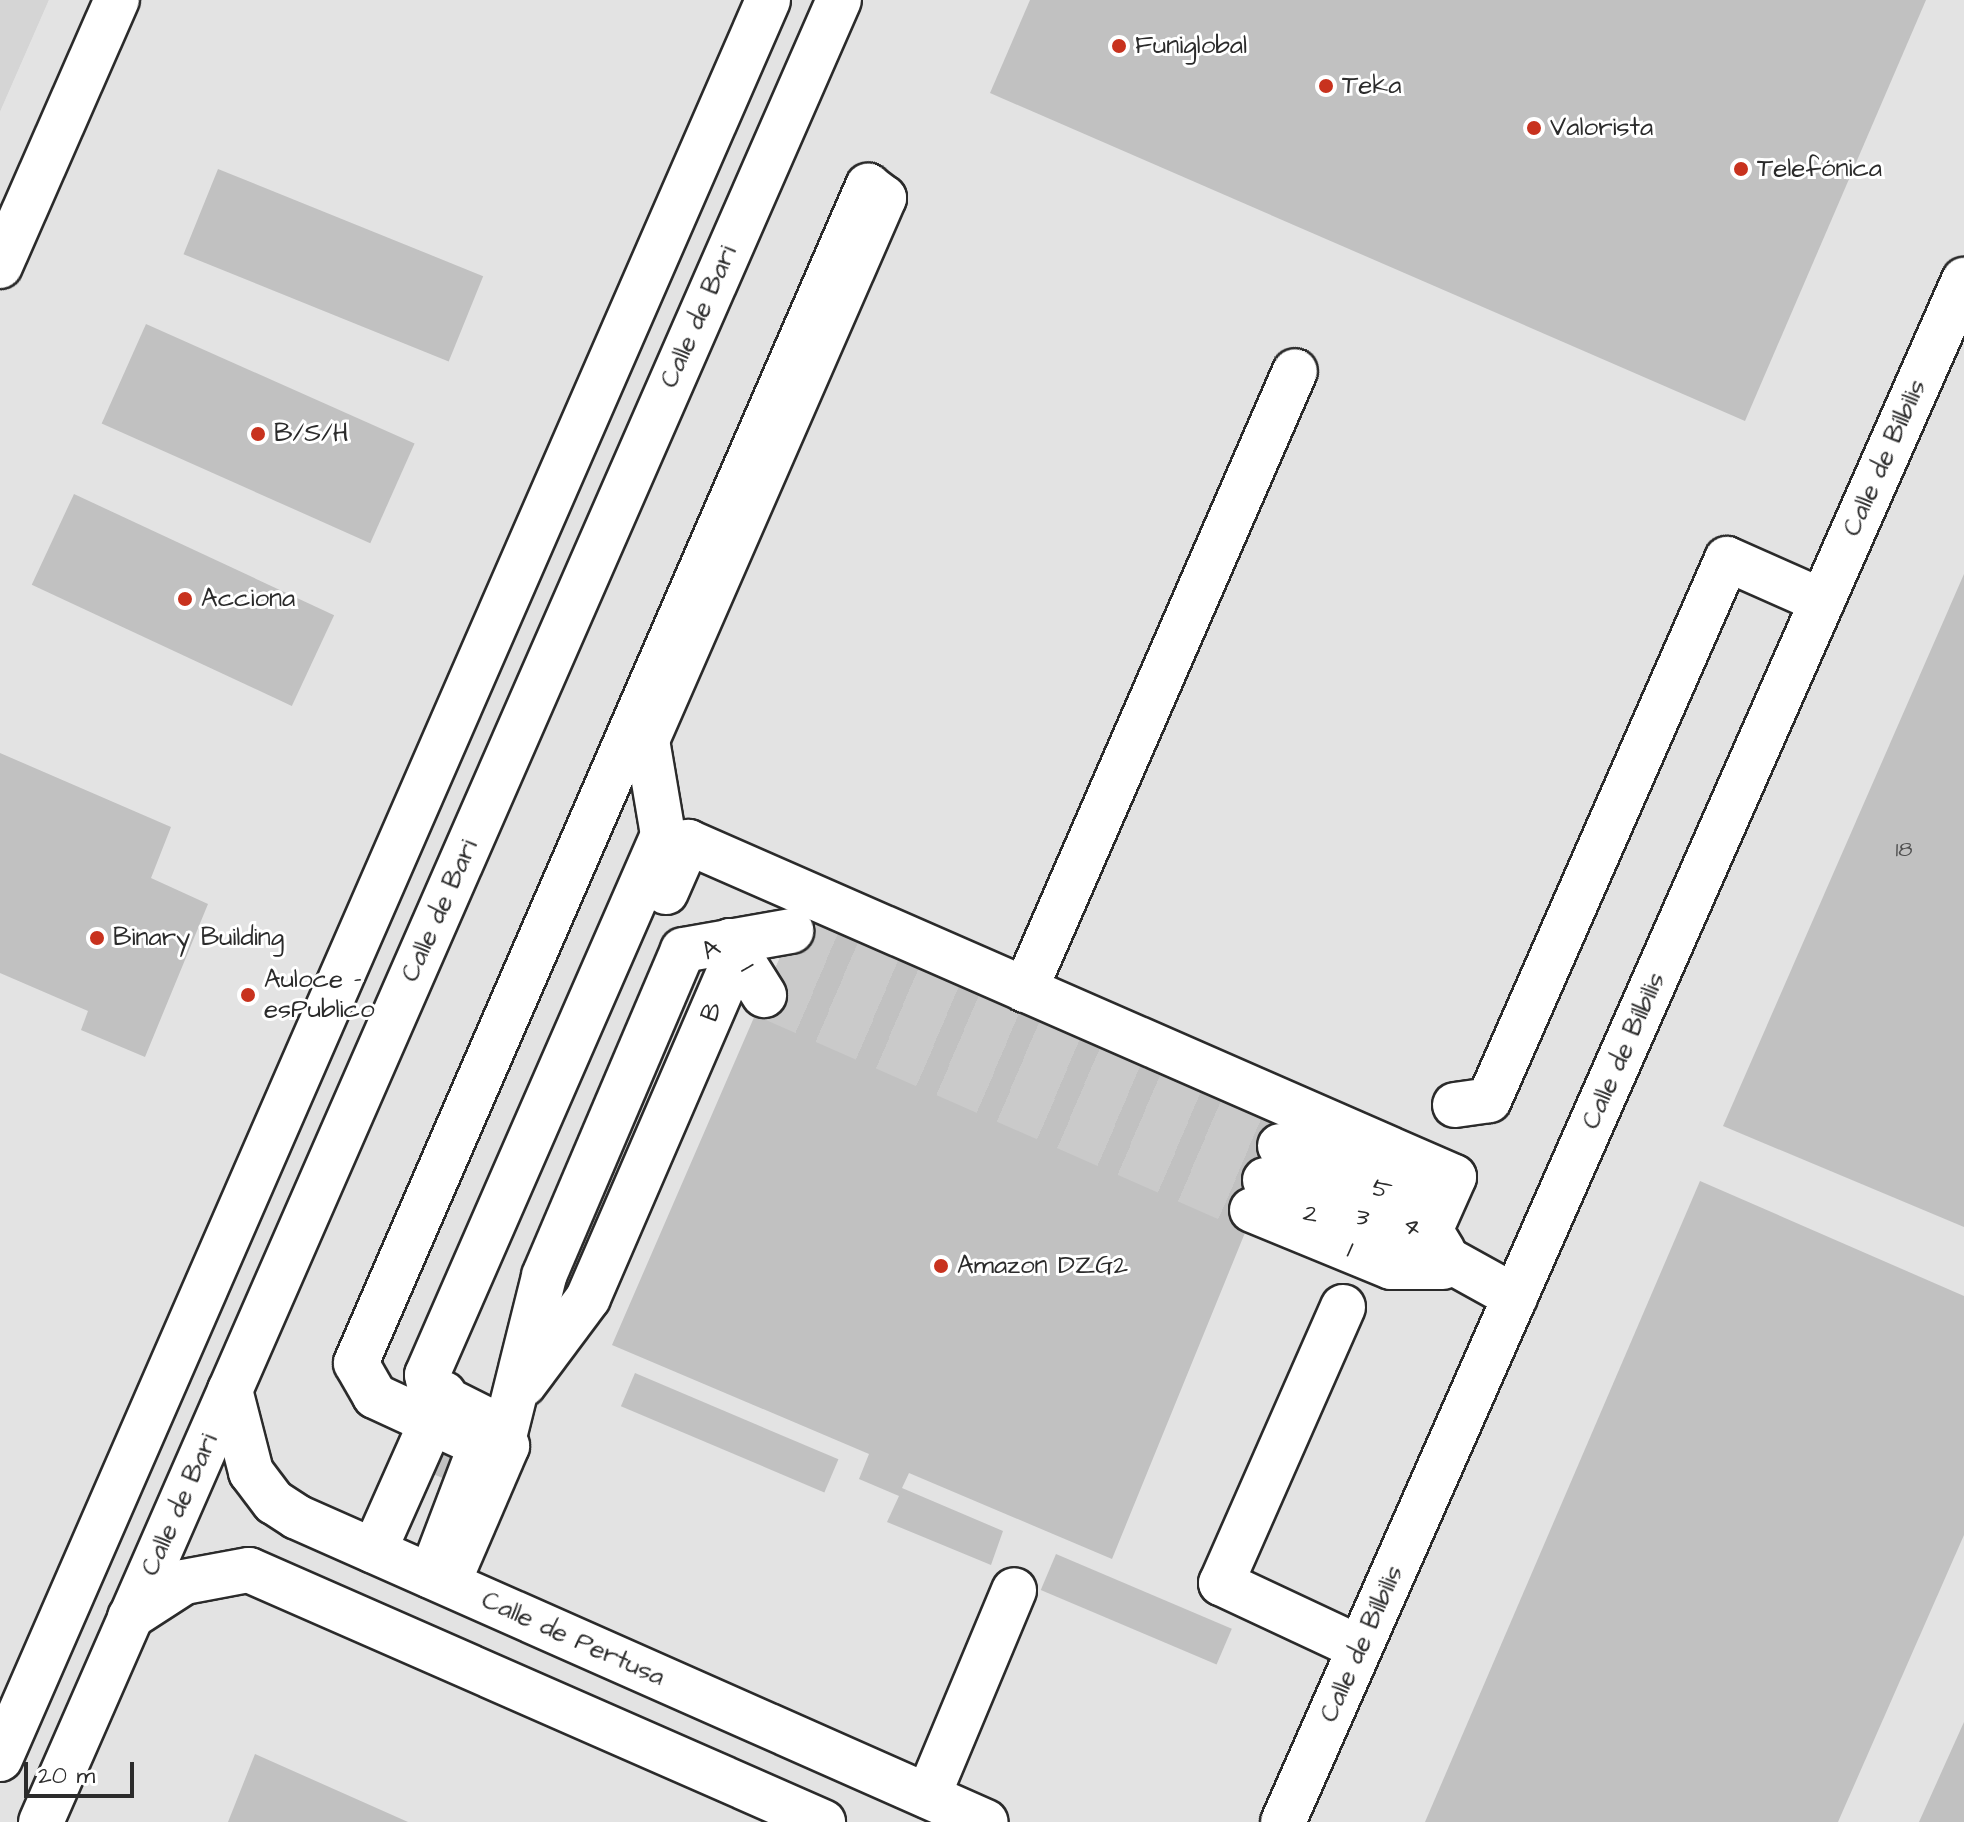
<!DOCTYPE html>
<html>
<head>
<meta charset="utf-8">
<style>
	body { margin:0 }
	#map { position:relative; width:1964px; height:1822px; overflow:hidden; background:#f2f2f2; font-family:"Architects Daughter",sans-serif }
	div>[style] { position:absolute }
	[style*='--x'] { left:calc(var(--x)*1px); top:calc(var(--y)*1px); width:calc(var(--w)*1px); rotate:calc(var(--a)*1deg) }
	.built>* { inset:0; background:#e3e3e3 }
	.green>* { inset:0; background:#d5d5d5 }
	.building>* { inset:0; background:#c1c1c1; transform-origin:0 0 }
	.minor-tunnel>* { height:44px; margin-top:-22px; transform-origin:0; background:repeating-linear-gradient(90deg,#cacaca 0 44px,transparent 0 66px) }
	.roads { filter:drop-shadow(2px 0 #2b2b2b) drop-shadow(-2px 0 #2b2b2b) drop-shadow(0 2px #2b2b2b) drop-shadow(0 -2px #2b2b2b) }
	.minor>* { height:44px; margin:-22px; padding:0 22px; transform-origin:22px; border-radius:22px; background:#fff }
	.dots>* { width:22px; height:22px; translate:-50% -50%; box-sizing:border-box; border:4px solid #fff; border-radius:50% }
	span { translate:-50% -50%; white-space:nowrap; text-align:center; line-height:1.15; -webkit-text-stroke:6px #fff; paint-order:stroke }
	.number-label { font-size:22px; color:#505050 }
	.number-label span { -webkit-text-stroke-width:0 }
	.poi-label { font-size:26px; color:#2b2b2b }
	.left { translate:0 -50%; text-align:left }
	.street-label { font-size:26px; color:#2b2b2b }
	.scale { position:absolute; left:24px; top:1762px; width:110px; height:36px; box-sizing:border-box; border:4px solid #2b2b2b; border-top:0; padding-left:10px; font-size:24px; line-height:28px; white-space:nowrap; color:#2b2b2b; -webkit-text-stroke:6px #fff; paint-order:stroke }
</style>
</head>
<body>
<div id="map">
	<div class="built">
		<div style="clip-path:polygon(49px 0,1964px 0,1964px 1822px,0 1822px,0 112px)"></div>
	</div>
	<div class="green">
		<div style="clip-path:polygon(0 0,49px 0,0 112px)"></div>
	</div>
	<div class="building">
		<div style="clip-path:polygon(1030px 0,1926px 0,1745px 421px,990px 93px)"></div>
		<div style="left:218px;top:169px;width:286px;height:92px;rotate:22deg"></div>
		<div style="left:146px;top:324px;width:294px;height:109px;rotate:24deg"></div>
		<div style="left:74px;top:494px;width:287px;height:100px;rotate:25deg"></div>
		<div style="clip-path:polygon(1964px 574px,1964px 1227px,1723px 1126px)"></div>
		<div style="clip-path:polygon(0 753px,171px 827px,151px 878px,208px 904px,145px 1057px,81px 1030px,88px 1011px,0 973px)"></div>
		<div style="clip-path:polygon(804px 902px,1293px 1115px,1112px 1559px,909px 1473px,902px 1488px,1003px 1531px,991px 1565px,887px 1522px,899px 1496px,859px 1479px,869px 1454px,612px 1345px)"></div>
		<div style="clip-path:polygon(1700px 1181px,1964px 1296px,1964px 1535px,1838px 1822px,1425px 1822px)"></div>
		<div style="left:635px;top:1373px;width:221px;height:36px;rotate:23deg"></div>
		<div style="left:434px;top:1432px;width:46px;height:39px;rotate:23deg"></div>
		<div style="left:1056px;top:1554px;width:191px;height:39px;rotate:23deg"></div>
		<div style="clip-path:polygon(1964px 1722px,1964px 1822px,1919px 1822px)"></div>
		<div style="clip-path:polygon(255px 1754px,408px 1822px,228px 1822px)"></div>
	</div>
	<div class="minor-tunnel">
		<div style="--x:791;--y:931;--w:534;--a:23.73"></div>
		<div style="--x:777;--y:964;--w:534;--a:23.88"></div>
		<div style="--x:764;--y:995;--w:533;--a:23.78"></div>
	</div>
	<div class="roads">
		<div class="minor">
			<div style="--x:0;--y:266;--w:291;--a:-66.3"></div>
			<div style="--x:666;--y:892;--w:55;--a:-66.3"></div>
			<div style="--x:688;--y:842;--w:836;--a:23.62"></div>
			<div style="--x:1454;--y:1177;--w:98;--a:114"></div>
			<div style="--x:730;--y:941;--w:64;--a:57.8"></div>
			<div style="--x:1025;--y:990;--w:675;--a:-66.43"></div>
			<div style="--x:1455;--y:1105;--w:34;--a:-8"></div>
			<div style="--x:1489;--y:1100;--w:591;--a:-66.25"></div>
			<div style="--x:1727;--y:559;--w:104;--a:23.9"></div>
			<div style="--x:1280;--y:1146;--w:147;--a:23.6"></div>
			<div style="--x:1415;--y:1205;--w:54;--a:58.7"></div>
			<div style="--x:1265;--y:1180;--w:151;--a:21.8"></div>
			<div style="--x:1405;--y:1236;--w:126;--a:29"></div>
			<div style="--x:1252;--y:1210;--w:150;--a:22.3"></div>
			<div style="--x:1391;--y:1267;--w:52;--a:0"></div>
			<div style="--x:1343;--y:1307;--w:302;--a:113.8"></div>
			<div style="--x:1221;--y:1583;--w:153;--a:25.1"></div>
			<div style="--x:524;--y:1384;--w:107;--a:-53.3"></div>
			<div style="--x:588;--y:1298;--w:357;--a:-66.6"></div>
			<div style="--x:730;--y:970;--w:29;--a:-90"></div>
			<div style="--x:230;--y:1390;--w:85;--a:75.6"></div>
			<div style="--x:251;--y:1472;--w:38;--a:53"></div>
			<div style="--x:274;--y:1502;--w:27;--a:33"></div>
			<div style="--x:297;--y:1517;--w:753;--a:23.88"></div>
			<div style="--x:505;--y:1433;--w:162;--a:-76"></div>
			<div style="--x:544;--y:1276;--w:354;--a:-66.9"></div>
			<div style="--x:683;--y:950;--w:110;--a:-10"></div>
			<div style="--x:374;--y:1551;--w:172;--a:-66"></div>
			<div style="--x:431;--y:1576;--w:140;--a:-69.1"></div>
			<div style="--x:481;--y:1445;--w:117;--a:-155.2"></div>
			<div style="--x:375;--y:1396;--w:38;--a:-120"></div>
			<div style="--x:356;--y:1363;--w:1284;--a:-66.49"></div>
			<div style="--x:868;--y:186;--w:20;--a:37"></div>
			<div style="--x:884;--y:198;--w:592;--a:113.62"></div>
			<div style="--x:647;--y:740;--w:96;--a:80.4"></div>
			<div style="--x:663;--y:835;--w:589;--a:113.61"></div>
			<div style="--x:427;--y:1375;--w:17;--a:77"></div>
			<div style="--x:431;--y:1392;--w:72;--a:26.6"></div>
			<div style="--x:495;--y:1424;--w:25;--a:61"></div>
			<div style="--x:507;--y:1446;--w:149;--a:113.3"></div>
			<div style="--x:130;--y:1617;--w:64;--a:-32.9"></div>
			<div style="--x:184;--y:1582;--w:66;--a:-10.5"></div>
			<div style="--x:249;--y:1570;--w:627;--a:23.7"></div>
			<div style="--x:0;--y:1759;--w:1919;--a:-66.41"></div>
			<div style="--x:928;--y:1796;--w:223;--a:-67.3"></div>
			<div style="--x:41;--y:1822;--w:1989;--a:-66.35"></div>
			<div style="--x:1283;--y:1822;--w:1686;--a:-66.17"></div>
		</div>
	</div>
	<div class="dots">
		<div style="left:1119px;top:46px;background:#c8321e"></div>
		<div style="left:1326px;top:86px;background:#c8321e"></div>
		<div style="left:1534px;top:128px;background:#c8321e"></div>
		<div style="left:1741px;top:169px;background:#c8321e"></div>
		<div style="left:258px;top:434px;background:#c8321e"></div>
		<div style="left:185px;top:599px;background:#c8321e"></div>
		<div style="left:97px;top:938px;background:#c8321e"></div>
		<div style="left:248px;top:995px;background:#c8321e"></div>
		<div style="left:941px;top:1266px;background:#c8321e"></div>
	</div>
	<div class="number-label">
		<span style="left:1904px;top:850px">18</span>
	</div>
	<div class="poi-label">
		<span class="left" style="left:1135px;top:46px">Funiglobal</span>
		<span class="left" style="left:1342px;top:86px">Teka</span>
		<span class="left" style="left:1550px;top:128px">Valorista</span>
		<span class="left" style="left:1757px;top:169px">Telefónica</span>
		<span class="left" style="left:274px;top:434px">B/S/H</span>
		<span class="left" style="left:201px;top:599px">Acciona</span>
		<span class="left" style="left:113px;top:938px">Binary Building</span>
		<span class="left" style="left:264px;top:995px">Auloce -<br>esPublico</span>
		<span class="left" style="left:957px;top:1266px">Amazon DZG2</span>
	</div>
	<div class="street-label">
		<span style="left:699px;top:317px;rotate:-66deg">Calle de Bari</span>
		<span style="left:1885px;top:458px;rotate:-66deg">Calle de Bílbilis</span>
		<span style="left:440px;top:911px;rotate:-66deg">Calle de Bari</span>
		<span style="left:711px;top:950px;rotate:-31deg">A</span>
		<span style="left:747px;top:968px;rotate:58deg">1</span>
		<span style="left:712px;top:1012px;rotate:-67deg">B</span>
		<span style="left:1624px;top:1051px;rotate:-66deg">Calle de Bílbilis</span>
		<span style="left:1381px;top:1190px;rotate:23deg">5</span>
		<span style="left:1311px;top:1215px;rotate:23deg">2</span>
		<span style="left:1362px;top:1218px;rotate:22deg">3</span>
		<span style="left:1412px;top:1227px;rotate:38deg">4</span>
		<span style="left:1350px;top:1250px;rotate:22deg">1</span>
		<span style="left:180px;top:1505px;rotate:-66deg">Calle de Bari</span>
		<span style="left:573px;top:1639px;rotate:24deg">Calle de Pertusa</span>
		<span style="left:1362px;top:1644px;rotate:-66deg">Calle de Bílbilis</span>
	</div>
	<div class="scale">20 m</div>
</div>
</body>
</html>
